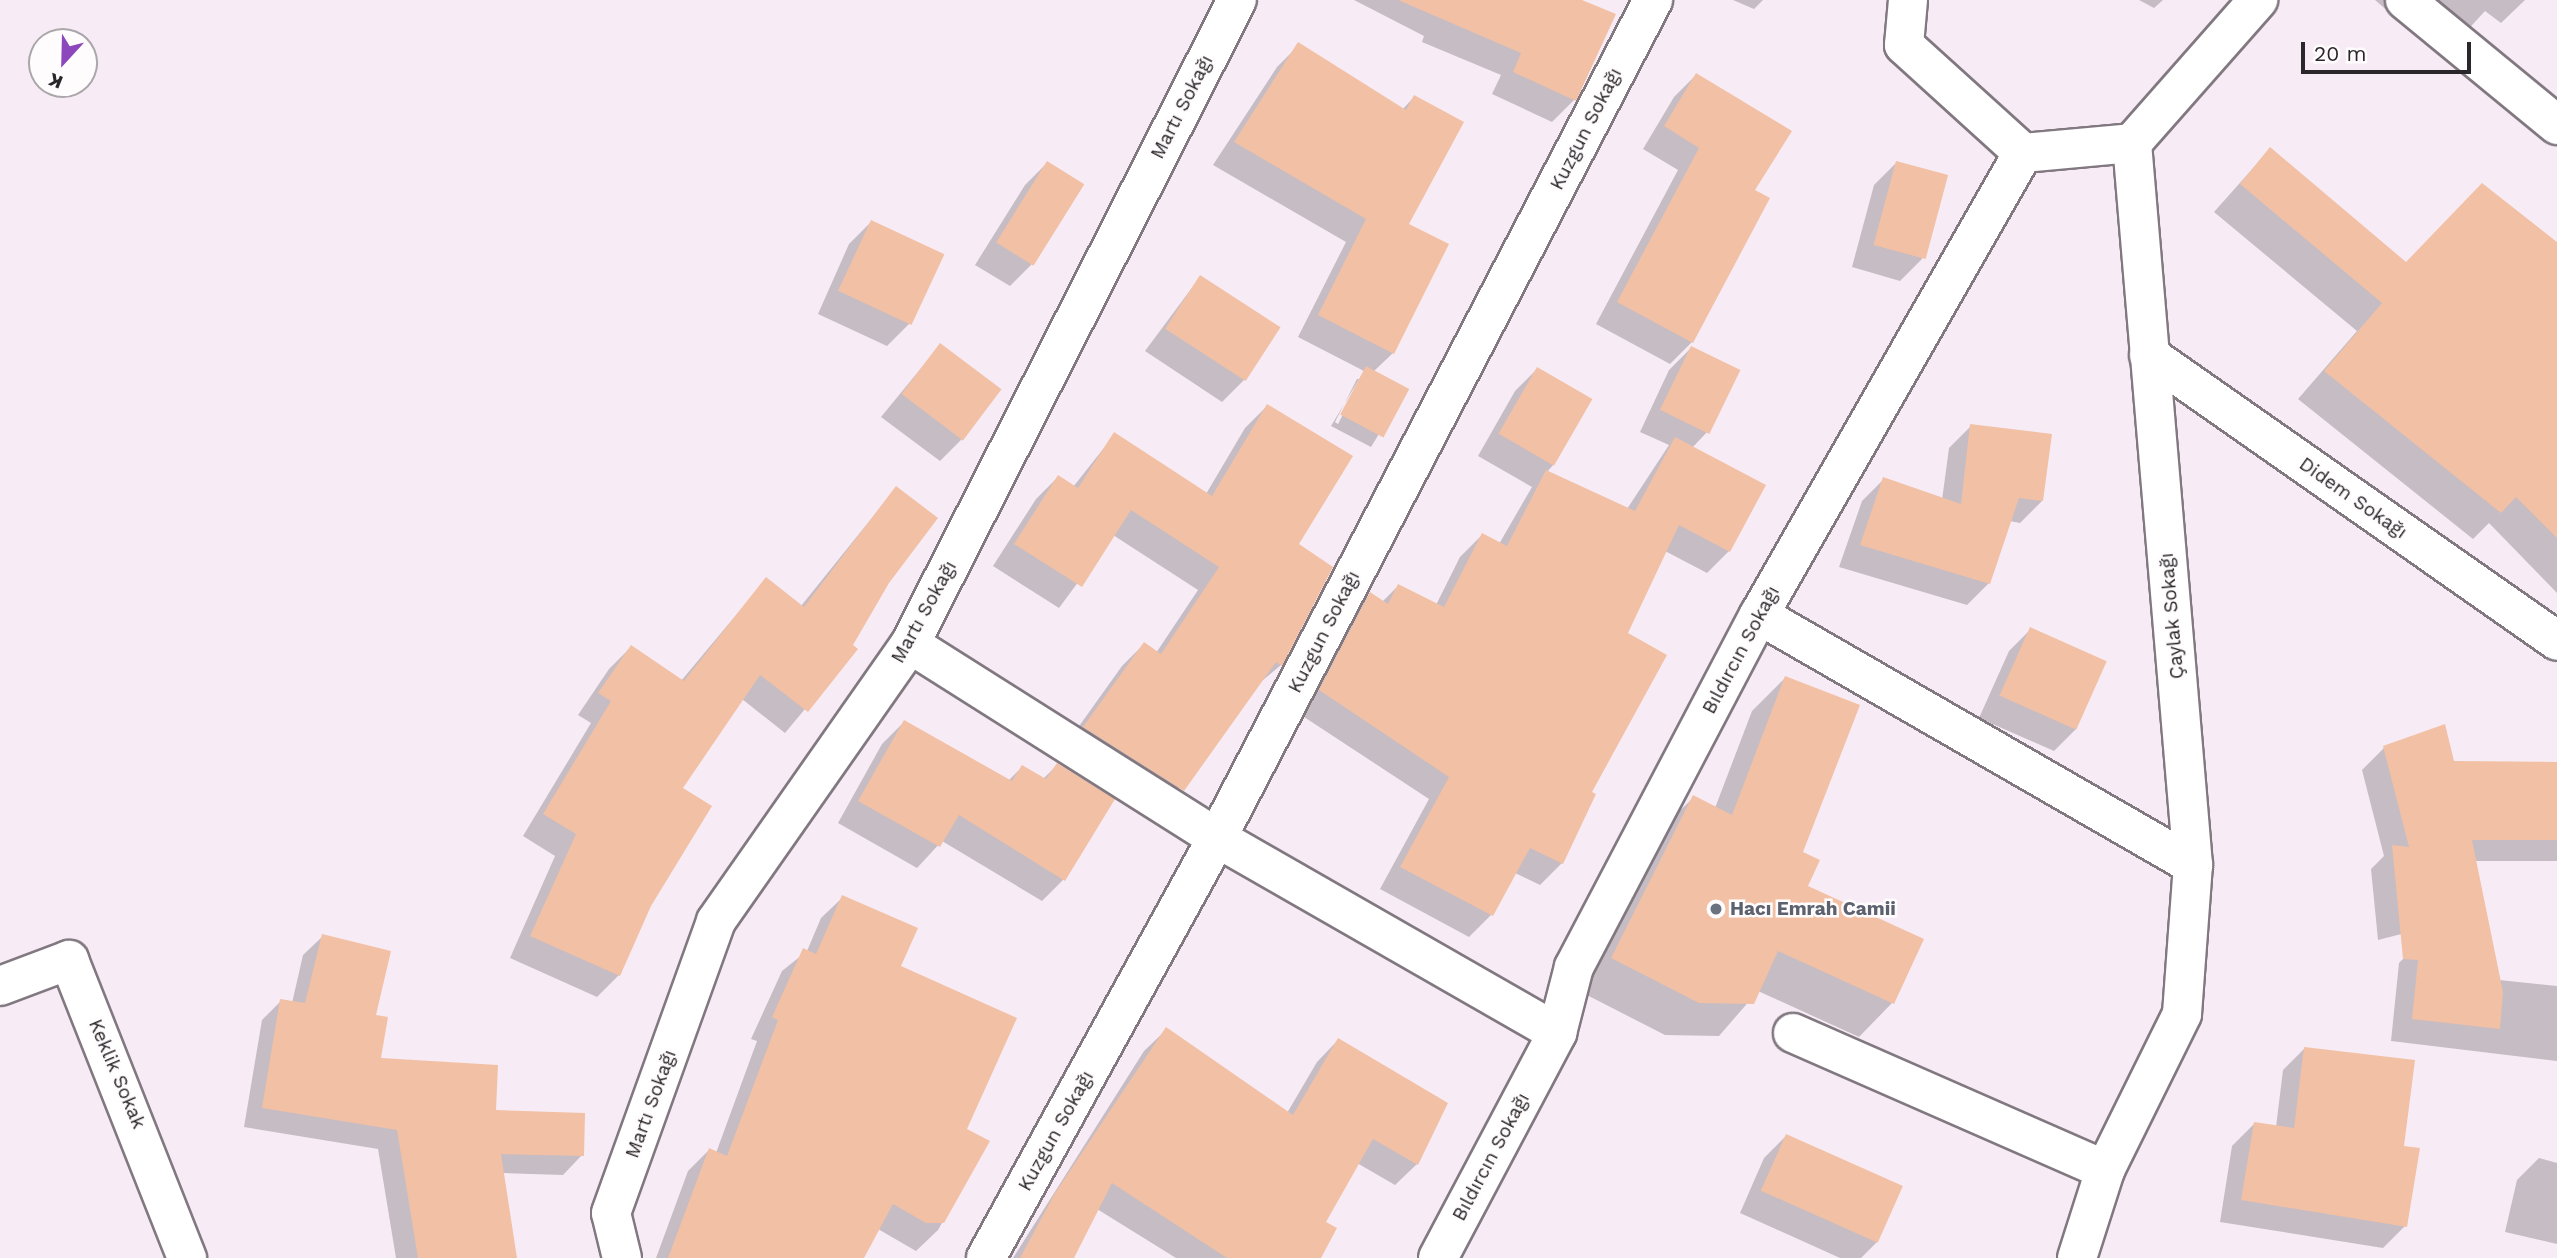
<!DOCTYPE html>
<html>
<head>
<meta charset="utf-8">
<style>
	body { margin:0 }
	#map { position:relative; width:2557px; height:1258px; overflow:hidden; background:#f7ecf5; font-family:"Work Sans",sans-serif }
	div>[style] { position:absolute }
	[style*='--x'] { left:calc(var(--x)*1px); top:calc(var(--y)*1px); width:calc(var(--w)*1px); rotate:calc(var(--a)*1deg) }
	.shadow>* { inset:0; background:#0003 }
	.building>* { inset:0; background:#f2c0a4; transform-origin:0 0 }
	.roads { filter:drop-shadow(2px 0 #817880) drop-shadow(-2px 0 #817880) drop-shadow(0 2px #817880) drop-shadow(0 -2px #817880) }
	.street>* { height:38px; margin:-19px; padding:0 19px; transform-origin:19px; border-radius:19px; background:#fff }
	.dots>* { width:19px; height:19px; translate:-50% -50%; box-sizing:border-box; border:4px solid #fffcfe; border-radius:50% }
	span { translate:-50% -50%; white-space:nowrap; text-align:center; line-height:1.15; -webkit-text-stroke:5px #fffcfe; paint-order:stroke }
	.street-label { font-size:19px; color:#2a2629 }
	.worship-label { font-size:19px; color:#5b616d; font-weight:700 }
	.left { translate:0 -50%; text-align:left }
	.north { position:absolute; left:28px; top:28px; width:70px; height:70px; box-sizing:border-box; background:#fffcfe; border:2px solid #aaa6a9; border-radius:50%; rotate:202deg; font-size:19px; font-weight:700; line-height:28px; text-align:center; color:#2a2629 }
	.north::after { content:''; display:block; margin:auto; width:24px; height:32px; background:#8b47bb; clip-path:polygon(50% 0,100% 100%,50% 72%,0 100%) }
	.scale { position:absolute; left:2301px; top:42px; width:170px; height:32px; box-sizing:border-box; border:4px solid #2a2629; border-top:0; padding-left:9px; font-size:21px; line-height:24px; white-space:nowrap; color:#2a2629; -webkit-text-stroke:5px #fffcfe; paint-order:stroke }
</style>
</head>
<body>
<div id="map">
	<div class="shadow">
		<div style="clip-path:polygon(1354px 0,1581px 0,1574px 100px,1552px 122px,1492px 94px,1501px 75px,1422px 42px,1424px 36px)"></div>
		<div style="clip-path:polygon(1733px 0,1763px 0,1754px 9px)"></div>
		<div style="clip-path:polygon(2139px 0,2163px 0,2154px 8px)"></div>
		<div style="clip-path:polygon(2375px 0,2525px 0,2501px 23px,2485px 11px,2442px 58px)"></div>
		<div style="clip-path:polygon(evenodd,1299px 45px,1402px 110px,1414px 97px,1393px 353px,1373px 372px,1406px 390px,1371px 447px,1331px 426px,1364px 371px,1298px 337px,1346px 242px,1213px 165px,1277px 67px,1299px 45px,1357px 379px,1361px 379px,1338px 424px,1335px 422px,1357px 379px)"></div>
		<div style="clip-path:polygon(1696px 75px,1752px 191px,1692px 342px,1670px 364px,1596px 324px,1678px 170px,1643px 149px,1674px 97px)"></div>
		<div style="clip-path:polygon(2270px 149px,2406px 264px,2557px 244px,2557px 593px,2489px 523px,2473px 539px,2298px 399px,2357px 331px,2214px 212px)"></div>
		<div style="clip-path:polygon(1047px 163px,1032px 264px,1010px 286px,975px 265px,1025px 185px)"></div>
		<div style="clip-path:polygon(1896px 163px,1922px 259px,1900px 281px,1852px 267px,1874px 185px)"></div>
		<div style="clip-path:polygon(871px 222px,909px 324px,887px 346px,818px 314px,849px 244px)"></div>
		<div style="clip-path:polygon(1200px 277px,1244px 380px,1222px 402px,1145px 351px)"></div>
		<div style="clip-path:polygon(940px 345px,962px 439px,940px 461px,881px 417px)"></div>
		<div style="clip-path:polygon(1691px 348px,1737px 370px,1708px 431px,1692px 448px,1729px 551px,1707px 573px,1665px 551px,1626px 634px,1562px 863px,1540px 885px,1515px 873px,1491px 915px,1469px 937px,1380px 889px,1429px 799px,1298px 713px,1348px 616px,1370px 594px,1382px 602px,1398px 586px,1436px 605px,1460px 557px,1482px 535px,1499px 544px,1532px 487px,1478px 456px,1515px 391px,1537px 369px,1554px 464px,1547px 472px,1627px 509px,1669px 445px,1640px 432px,1669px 370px)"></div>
		<div style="clip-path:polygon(1267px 406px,1296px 545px,1281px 665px,1257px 685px,1161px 812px,1062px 750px,1122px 666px,1144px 644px,1156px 653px,1198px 590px,1113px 535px,1059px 608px,993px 566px,1036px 499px,1058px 477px,1073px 487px,1115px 434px,1206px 494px,1245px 428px)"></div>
		<div style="clip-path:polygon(1971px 426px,2042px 501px,2020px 523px,2010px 521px,1989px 583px,1967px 605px,1839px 567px,1862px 501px,1884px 479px,1942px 500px,1949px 448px)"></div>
		<div style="clip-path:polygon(896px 488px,887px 582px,851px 646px,855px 649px,785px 733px,742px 699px,680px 789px,650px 905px,619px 975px,597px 997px,510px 958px,555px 856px,523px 836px,591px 723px,578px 715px,609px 669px,631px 647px,681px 681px,766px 579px,801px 606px)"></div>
		<div style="clip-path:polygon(2031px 629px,2076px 729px,2054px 751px,1979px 718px,2009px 651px)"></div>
		<div style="clip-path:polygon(1785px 678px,1806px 886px,1922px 940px,1892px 1003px,1859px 1037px,1758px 991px,1719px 1036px,1665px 1035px,1579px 991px,1660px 830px,1694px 797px,1715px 808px,1752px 711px)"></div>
		<div style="clip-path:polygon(904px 722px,1008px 781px,1022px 767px,1043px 779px,1057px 765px,1064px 879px,1042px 901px,942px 841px,917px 868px,838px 823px,882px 744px)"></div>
		<div style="clip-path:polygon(2384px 748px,2452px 762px,2557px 764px,2557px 861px,2474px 861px,2460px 919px,2378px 940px,2371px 869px,2384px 856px,2362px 770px)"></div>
		<div style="clip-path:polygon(843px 897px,899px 967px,965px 1129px,988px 1142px,938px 1230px,916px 1251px,878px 1229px,857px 1258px,656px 1258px,688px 1171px,709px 1150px,716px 1153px,757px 1041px,751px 1039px,782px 971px,807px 951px,821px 918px)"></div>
		<div style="clip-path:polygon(323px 936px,374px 1017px,379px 1060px,582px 1155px,563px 1175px,502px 1173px,515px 1258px,396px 1258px,378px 1149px,244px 1127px,262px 1020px,281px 1001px,292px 1003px,303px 955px)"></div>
		<div style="clip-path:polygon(2421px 941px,2499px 980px,2557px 986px,2557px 1061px,2391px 1041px,2399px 963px)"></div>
		<div style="clip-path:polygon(1166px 1030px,1287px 1113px,1317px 1062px,1338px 1040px,1417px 1164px,1395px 1185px,1357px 1163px,1324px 1222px,1319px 1258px,1176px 1258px,1097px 1209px,1072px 1258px,1013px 1258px,1144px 1051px)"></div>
		<div style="clip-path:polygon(2305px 1048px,2402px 1147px,2405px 1226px,2383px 1248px,2220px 1222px,2232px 1146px,2255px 1123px,2276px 1127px,2283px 1070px)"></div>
		<div style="clip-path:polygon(1786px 1136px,1877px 1242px,1861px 1258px,1840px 1258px,1740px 1213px,1764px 1158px)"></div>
		<div style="clip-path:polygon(2539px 1158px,2557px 1163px,2557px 1244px,2505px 1232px,2517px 1180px)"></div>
	</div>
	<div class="building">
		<div style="clip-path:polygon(1398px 0,1582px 0,1616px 14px,1576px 101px,1513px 72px,1521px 53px)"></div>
		<div style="clip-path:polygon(1298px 42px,1406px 110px,1414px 95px,1464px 122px,1409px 224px,1449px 244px,1394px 354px,1318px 315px,1366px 219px,1234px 142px)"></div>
		<div style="clip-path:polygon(1696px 73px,1792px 131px,1755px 190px,1770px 198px,1693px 343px,1617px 302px,1699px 148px,1664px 126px)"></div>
		<div style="clip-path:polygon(2270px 147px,2406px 262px,2482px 183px,2557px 242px,2557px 538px,2516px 497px,2501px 513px,2324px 371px,2382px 303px,2240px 184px)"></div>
		<div style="left:1047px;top:161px;width:44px;height:96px;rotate:32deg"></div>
		<div style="left:1896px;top:161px;width:54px;height:87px;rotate:15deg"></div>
		<div style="left:871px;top:220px;width:81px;height:78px;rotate:25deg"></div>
		<div style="left:1200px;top:275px;width:96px;height:64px;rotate:33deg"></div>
		<div style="left:940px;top:343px;width:77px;height:64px;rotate:37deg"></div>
		<div style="left:1691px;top:346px;width:55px;height:71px;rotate:26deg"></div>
		<div style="left:1366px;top:366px;width:49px;height:55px;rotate:28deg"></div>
		<div style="left:1537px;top:367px;width:64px;height:77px;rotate:30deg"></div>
		<div style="clip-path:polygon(1267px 404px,1353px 456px,1299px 544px,1333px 567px,1282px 666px,1276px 662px,1184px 791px,1083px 727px,1144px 642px,1161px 654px,1219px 567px,1131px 510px,1082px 587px,1014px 544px,1058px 475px,1078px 488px,1114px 432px,1212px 496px)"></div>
		<div style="clip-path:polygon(1970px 424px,2052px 434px,2043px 501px,2019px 498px,1990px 584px,1860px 545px,1883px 477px,1961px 504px)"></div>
		<div style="clip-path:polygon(1675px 437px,1766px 485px,1730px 552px,1679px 525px,1628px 633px,1667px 655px,1592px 792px,1596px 794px,1563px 864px,1530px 848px,1493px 916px,1400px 867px,1449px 777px,1319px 690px,1370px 592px,1388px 604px,1398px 584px,1444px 607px,1482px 533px,1507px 546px,1546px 470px,1635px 511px)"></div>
		<div style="clip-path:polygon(896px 486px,938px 518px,889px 583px,853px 645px,858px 649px,808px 712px,760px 675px,683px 788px,712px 806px,651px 906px,620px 976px,530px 936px,576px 834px,543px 814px,611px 701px,598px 693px,631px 645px,684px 681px,766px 577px,804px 607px)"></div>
		<div style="left:2030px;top:627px;width:84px;height:75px;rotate:24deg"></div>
		<div style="clip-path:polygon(1785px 676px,1860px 705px,1803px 852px,1820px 860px,1808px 886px,1924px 939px,1894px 1004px,1778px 951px,1754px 1004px,1699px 1003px,1611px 958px,1693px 795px,1732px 815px)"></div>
		<div style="clip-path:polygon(904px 720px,1012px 781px,1022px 765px,1046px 779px,1057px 763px,1115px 799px,1065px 881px,959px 815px,940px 847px,858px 801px)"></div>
		<div style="clip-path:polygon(2445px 724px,2454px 761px,2557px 762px,2557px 840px,2472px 840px,2503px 992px,2500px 1029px,2412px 1019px,2418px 960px,2403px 959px,2392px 845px,2409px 847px,2383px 746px)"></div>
		<div style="clip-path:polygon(842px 895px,918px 928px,901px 966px,1017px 1018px,967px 1129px,990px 1141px,944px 1223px,926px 1223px,893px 1204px,864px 1258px,668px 1258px,709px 1148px,727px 1156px,778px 1020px,772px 1017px,803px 948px,816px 954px)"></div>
		<div style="clip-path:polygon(322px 934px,391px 951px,376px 1015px,388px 1017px,381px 1058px,498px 1065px,496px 1110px,585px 1113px,584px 1156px,501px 1154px,517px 1258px,418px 1258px,397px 1130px,262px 1108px,280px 999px,305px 1003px)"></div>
		<div style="clip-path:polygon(1166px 1027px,1293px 1115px,1338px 1038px,1448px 1103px,1418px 1165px,1373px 1139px,1326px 1222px,1337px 1228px,1321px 1258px,1227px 1258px,1112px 1183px,1074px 1258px,1020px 1258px,1055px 1193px)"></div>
		<div style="clip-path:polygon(2304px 1047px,2415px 1060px,2404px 1146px,2420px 1148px,2407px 1227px,2241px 1200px,2254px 1122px,2294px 1128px)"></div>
		<div style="left:1786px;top:1134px;width:128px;height:62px;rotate:24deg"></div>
	</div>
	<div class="roads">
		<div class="street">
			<div style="--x:1908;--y:0;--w:45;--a:95.1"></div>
			<div style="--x:1904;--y:45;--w:161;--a:42.2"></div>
			<div style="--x:2405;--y:0;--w:197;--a:39.4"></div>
			<div style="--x:2149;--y:355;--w:498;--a:35"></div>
			<div style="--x:1759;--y:615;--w:501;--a:29.94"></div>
			<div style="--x:910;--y:644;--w:363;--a:32.3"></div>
			<div style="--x:1217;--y:838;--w:392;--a:29.8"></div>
			<div style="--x:0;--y:986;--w:74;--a:-20.6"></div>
			<div style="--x:69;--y:960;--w:321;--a:68.4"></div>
			<div style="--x:1793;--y:1033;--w:341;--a:23.7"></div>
			<div style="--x:622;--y:1258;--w:46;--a:-103.7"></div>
			<div style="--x:611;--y:1213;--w:310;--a:-70.2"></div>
			<div style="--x:716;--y:921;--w:338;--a:-55"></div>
			<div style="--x:910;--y:644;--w:722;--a:-63.08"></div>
			<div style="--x:986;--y:1258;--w:479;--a:-61.2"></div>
			<div style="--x:1217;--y:838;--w:945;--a:-62.51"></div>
			<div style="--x:1438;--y:1258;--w:255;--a:-62.1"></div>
			<div style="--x:1557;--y:1033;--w:68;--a:-75.6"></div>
			<div style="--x:1574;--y:967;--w:398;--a:-62.3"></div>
			<div style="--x:1759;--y:615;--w:532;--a:-60.26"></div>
			<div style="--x:2023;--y:153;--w:109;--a:-5.2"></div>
			<div style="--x:2077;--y:1258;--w:92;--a:-72.3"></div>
			<div style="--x:2105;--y:1170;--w:174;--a:-63.7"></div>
			<div style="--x:2182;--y:1014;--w:149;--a:-85.8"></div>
			<div style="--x:2193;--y:865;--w:725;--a:-94.83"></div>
			<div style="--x:2132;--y:143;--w:191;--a:-48.6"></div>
		</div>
	</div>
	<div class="dots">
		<div style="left:1716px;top:909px;background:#6b7280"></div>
	</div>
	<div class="street-label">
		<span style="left:1182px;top:107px;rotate:-63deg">Martı Sokağı</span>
		<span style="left:1586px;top:129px;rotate:-63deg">Kuzgun Sokağı</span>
		<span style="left:2353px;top:498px;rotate:35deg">Didem Sokağı</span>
		<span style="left:924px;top:612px;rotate:-61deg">Martı Sokağı</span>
		<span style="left:2172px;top:616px;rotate:-95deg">Çaylak Sokağı</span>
		<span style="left:1324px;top:632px;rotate:-63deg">Kuzgun Sokağı</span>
		<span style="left:1741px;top:650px;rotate:-62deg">Bıldırcın Sokağı</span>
		<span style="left:117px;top:1074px;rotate:67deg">Keklik Sokak</span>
		<span style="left:651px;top:1104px;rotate:-70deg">Martı Sokağı</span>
		<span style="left:1056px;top:1131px;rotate:-61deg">Kuzgun Sokağı</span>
		<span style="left:1491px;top:1157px;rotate:-62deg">Bıldırcın Sokağı</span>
	</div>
	<div class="worship-label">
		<span class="left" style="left:1730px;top:909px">Hacı Emrah Camii</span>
	</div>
	<div class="north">K</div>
	<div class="scale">20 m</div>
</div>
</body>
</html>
